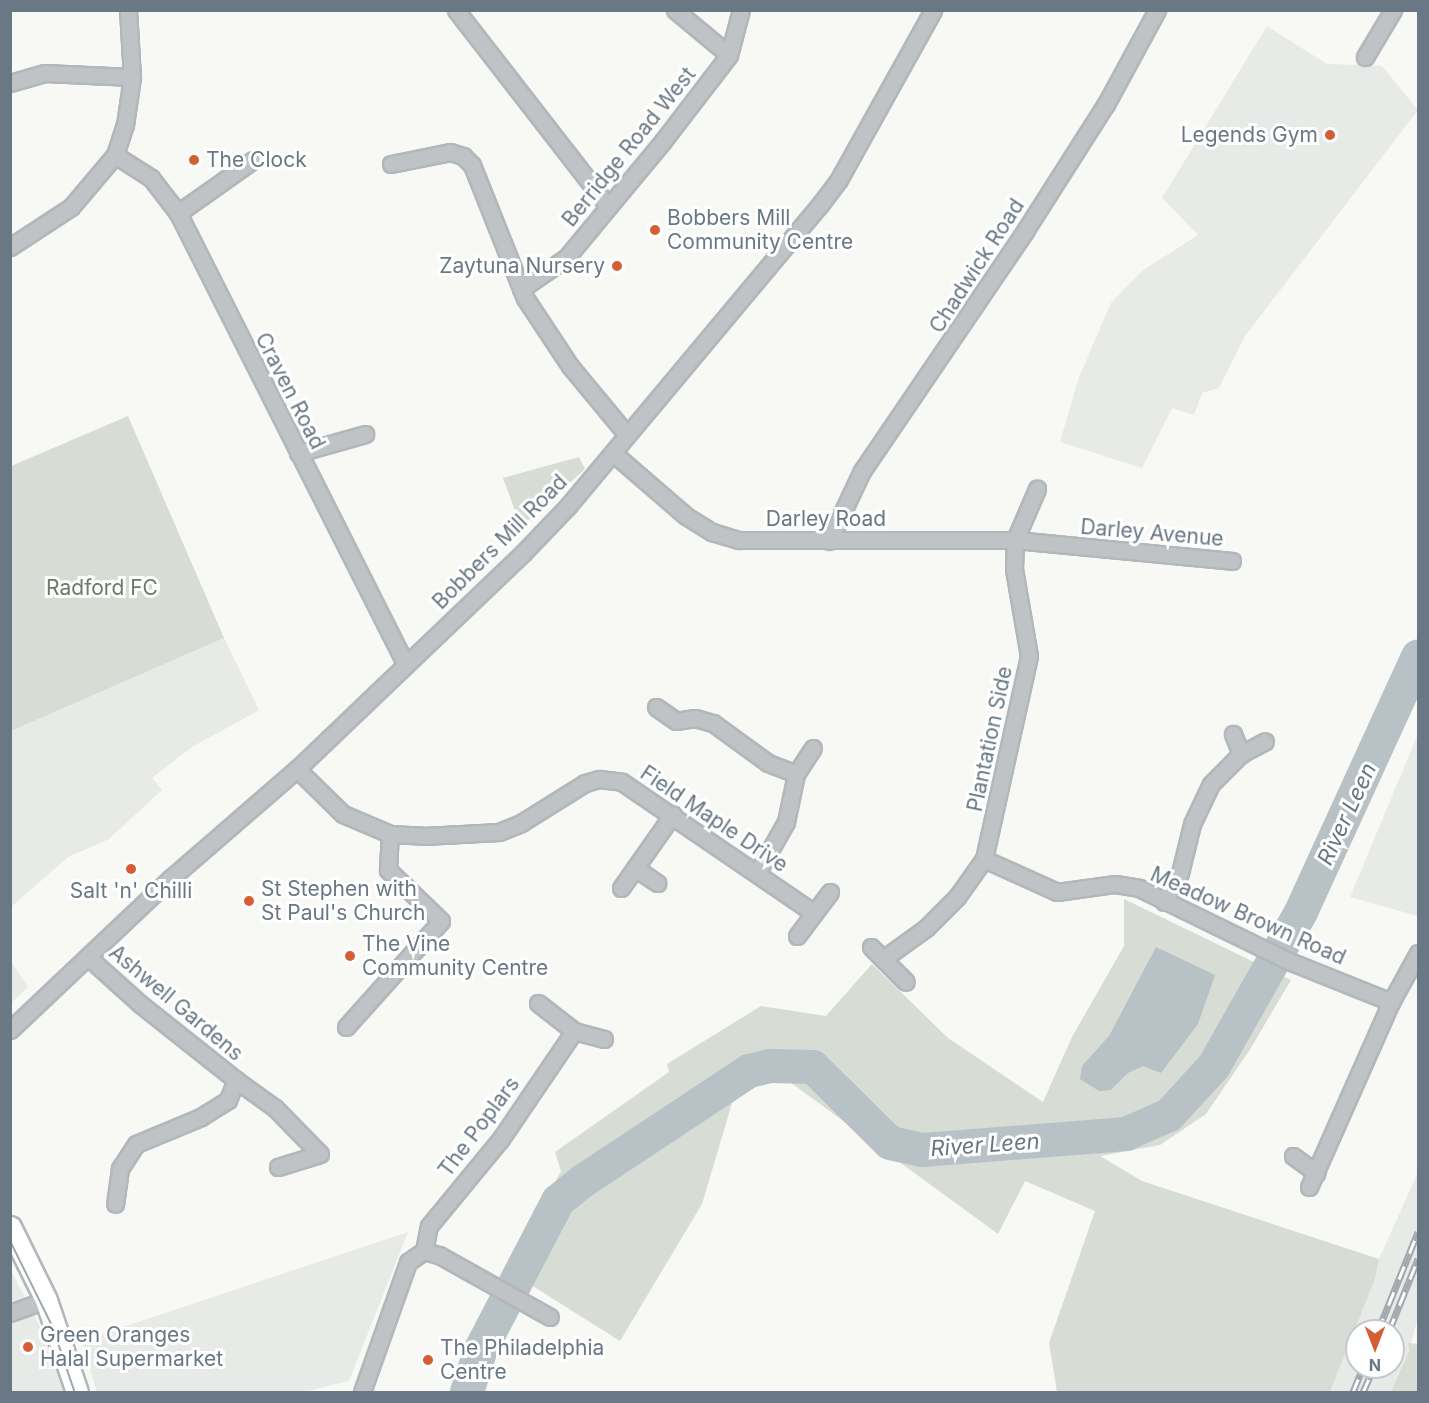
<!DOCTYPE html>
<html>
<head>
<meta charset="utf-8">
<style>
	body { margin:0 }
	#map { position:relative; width:1429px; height:1403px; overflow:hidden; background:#f8f8f5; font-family:Inter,sans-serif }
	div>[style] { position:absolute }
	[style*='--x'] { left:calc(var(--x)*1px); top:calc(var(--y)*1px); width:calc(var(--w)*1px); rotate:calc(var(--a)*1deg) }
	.built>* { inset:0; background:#e8eae8 }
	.green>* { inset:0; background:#d7dcd5 }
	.water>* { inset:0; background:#b8c2c6 }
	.river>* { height:34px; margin:-17px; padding:0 17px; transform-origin:17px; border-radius:17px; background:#b8c2c6 }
	.roads { filter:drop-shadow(2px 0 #b1b7bb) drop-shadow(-2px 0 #b1b7bb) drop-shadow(0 2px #b1b7bb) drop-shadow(0 -2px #b1b7bb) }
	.street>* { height:15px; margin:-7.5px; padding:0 7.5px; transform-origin:7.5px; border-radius:7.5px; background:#bfc3c6 }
	.secondary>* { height:21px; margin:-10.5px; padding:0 10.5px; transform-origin:10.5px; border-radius:10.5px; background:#fff }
	.tram>* { height:1.5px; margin:-0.75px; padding:0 0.75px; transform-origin:0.75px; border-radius:0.75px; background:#a1a7ac }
	.rail>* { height:7px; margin-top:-3.5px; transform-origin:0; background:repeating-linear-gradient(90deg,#fff 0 14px,#a1a7ac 0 28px); box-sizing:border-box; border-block:2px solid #a1a7ac }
	.dots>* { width:16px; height:16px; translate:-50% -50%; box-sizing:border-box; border:3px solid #fff; border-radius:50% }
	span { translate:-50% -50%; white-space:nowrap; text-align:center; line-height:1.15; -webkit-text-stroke:6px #fff; paint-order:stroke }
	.poi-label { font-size:21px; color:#697884 }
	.right { translate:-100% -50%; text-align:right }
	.left { translate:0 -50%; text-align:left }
	.street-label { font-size:21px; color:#697884 }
	.park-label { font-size:21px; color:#6b7b67 }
	.water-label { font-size:22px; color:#65787f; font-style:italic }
	.frame { position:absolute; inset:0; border:12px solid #697884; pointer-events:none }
	.north { position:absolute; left:1345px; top:1319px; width:60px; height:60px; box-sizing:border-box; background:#fff; border:2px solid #c3c9ce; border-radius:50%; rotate:180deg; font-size:16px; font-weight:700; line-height:24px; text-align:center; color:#697884 }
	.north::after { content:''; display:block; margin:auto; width:21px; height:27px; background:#d65e37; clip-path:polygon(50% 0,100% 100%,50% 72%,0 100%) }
</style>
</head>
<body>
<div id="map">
	<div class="built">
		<div style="clip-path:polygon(1267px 26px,1327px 64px,1382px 66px,1418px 110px,1245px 336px,1219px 388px,1202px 393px,1194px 415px,1172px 408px,1142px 468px,1060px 442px,1079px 377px,1111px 303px,1142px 271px,1198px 235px,1162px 198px)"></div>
		<div style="clip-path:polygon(224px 638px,259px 710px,192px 747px,152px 778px,162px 790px,109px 839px,68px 857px,11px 907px,11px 731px)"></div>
		<div style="clip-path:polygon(1418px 734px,1418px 916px,1350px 897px)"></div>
		<div style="clip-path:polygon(10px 960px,28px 987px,11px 1003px,10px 1003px)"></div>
		<div style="clip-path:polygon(evenodd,1418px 1172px,1418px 1317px,1409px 1351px,1391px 1392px,1330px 1392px,1375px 1279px,1379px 1259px,1418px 1172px,1357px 1331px,1393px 1331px,1393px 1367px,1357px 1367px,1357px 1331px)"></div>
		<div style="clip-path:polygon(408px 1232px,349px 1381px,304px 1392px,97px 1392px,81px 1341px)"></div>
		<div style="clip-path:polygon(10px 1268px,53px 1352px,64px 1392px,11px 1392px)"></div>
	</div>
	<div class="green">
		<div style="clip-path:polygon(128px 416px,224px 638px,11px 731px,11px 466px)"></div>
		<div style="clip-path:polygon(579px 457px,585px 469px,521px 527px,503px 478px)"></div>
		<div style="clip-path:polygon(1124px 899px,1291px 980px,1249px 1051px,1206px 1114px,1160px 1145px,1100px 1156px,1142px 1181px,1379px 1259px,1375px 1279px,1330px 1392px,1057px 1392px,1049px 1343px,1095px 1211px,1025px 1181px,998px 1234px,783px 1077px,736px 1090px,702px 1204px,620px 1341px,509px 1271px,561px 1171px,555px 1152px,669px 1072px,667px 1064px,761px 1006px,826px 1016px,872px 964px,948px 1038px,1043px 1102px,1072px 1037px,1124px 946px)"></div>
		<div style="clip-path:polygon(1408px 1343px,1418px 1344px,1418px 1392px,1391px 1392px,1409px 1351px)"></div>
	</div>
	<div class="water">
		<div style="clip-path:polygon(1156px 947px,1215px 975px,1198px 1024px,1161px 1073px,1143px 1066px,1128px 1073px,1111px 1090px,1099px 1091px,1080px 1079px,1082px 1066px,1109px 1036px)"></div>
	</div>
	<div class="river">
		<div style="--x:467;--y:1392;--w:45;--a:-72"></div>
		<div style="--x:481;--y:1349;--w:167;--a:-62.5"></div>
		<div style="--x:558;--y:1201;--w:32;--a:-39"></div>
		<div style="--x:583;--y:1181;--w:199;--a:-33.5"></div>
		<div style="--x:749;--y:1071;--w:22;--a:-13"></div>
		<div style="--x:770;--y:1066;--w:43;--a:1.3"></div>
		<div style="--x:813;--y:1067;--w:108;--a:44.6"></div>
		<div style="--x:890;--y:1143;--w:34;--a:12"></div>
		<div style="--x:923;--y:1150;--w:204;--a:-4.5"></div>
		<div style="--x:1126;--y:1134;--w:47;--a:-23.8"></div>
		<div style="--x:1169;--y:1115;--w:67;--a:-47.4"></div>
		<div style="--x:1214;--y:1066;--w:177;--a:-60.5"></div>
		<div style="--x:1301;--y:912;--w:281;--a:-65.4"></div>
	</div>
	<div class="roads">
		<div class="street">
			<div style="--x:456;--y:10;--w:248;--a:52.2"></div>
			<div style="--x:675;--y:10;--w:70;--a:39.8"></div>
			<div style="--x:1365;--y:57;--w:55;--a:-59.2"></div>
			<div style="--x:10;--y:83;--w:36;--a:-16"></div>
			<div style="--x:45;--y:73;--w:87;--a:2.6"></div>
			<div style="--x:115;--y:155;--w:43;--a:32.6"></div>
			<div style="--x:151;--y:178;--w:44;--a:52.4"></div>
			<div style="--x:178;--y:213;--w:506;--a:63.23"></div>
			<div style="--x:391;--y:164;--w:60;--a:-11.5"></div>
			<div style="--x:450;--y:152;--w:14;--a:17"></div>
			<div style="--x:463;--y:156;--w:13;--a:45"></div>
			<div style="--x:472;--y:165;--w:143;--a:68.3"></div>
			<div style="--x:525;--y:298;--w:82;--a:56.5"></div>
			<div style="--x:570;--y:366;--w:89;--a:50.4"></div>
			<div style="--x:178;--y:213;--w:92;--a:-35.2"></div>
			<div style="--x:10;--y:247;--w:73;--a:-33.3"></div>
			<div style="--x:71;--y:207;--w:68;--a:-49.8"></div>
			<div style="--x:115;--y:155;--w:32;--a:-72"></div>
			<div style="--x:125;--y:125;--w:49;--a:-81.7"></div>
			<div style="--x:132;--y:77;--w:67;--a:-93.4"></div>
			<div style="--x:521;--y:289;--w:55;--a:-34.6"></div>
			<div style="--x:566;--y:258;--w:152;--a:-50.3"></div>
			<div style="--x:663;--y:141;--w:108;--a:-52.5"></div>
			<div style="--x:729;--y:55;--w:47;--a:-75.1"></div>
			<div style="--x:298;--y:453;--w:70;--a:-15.8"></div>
			<div style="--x:613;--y:453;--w:96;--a:40.8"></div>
			<div style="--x:686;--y:516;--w:31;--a:32"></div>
			<div style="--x:712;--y:532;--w:28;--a:17"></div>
			<div style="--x:739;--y:540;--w:276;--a:0"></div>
			<div style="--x:1015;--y:540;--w:218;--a:5.5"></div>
			<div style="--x:829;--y:541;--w:77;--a:-64.8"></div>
			<div style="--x:862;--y:471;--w:290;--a:-55.8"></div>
			<div style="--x:1025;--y:231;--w:151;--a:-57.5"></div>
			<div style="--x:1106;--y:104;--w:107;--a:-61.5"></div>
			<div style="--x:656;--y:707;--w:24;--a:35"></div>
			<div style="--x:676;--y:721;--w:19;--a:-9"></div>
			<div style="--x:695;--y:718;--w:19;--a:16"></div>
			<div style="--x:713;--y:723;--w:68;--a:36"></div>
			<div style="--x:768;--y:763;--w:30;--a:21"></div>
			<div style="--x:1233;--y:734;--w:22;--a:68"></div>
			<div style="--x:297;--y:769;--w:64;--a:44.4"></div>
			<div style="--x:343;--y:814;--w:51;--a:23.1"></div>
			<div style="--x:390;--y:834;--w:34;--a:3"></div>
			<div style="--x:424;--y:836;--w:75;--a:-3.1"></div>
			<div style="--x:499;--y:832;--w:24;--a:-22"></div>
			<div style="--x:521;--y:823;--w:75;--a:-32"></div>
			<div style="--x:585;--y:783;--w:15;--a:-16"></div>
			<div style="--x:599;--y:779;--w:23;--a:7"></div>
			<div style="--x:622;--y:782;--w:232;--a:34.3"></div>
			<div style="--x:984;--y:859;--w:80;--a:24.3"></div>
			<div style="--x:1057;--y:892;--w:59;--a:-7.9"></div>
			<div style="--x:1115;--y:884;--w:24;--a:9"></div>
			<div style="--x:1139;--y:888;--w:167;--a:26"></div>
			<div style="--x:1289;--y:961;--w:110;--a:21.9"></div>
			<div style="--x:635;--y:868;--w:27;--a:34"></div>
			<div style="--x:757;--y:873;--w:59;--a:-60.4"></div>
			<div style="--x:786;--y:822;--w:49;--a:-78.2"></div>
			<div style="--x:796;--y:774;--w:31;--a:-57"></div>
			<div style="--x:621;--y:888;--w:90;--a:-54.9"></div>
			<div style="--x:1164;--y:902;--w:33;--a:-61"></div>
			<div style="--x:1180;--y:873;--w:50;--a:-76.2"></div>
			<div style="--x:1192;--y:824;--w:44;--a:-64.6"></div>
			<div style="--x:1211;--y:784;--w:42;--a:-45"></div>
			<div style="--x:1241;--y:754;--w:27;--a:-28"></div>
			<div style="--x:797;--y:936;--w:55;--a:-53.1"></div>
			<div style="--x:871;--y:947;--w:49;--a:45"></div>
			<div style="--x:88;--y:957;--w:69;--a:42"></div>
			<div style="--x:139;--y:1003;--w:124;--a:38.4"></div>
			<div style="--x:236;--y:1080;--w:22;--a:112"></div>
			<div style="--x:228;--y:1100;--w:32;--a:148"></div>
			<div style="--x:201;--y:1117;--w:70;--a:157.4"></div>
			<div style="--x:136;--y:1144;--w:30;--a:123"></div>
			<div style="--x:120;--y:1169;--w:35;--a:98"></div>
			<div style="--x:883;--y:959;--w:53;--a:-35.8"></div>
			<div style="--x:926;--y:928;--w:44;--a:-45"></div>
			<div style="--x:957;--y:897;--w:47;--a:-54.6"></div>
			<div style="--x:984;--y:859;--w:208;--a:-77.5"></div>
			<div style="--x:1029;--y:656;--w:88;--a:-99.8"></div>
			<div style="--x:1014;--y:569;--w:29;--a:-88"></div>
			<div style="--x:1015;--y:540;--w:56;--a:-66.7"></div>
			<div style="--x:538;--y:1003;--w:46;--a:37.9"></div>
			<div style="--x:574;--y:1031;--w:31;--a:15"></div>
			<div style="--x:346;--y:1027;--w:142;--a:-48.1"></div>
			<div style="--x:441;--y:921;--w:74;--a:-136.1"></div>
			<div style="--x:388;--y:870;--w:36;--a:-87"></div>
			<div style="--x:10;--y:1030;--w:221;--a:-43.4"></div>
			<div style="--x:171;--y:878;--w:167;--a:-40.9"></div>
			<div style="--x:297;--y:769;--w:314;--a:-43.7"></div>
			<div style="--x:524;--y:552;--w:64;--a:-46.3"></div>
			<div style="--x:568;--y:506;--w:391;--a:-50.1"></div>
			<div style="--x:819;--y:206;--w:31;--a:-53"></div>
			<div style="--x:838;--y:181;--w:196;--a:-60.9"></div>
			<div style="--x:236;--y:1080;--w:48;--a:35.7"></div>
			<div style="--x:275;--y:1108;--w:64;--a:45.6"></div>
			<div style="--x:320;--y:1154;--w:44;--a:162.8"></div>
			<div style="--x:1293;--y:1156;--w:29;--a:36"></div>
			<div style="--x:1309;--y:1187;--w:202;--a:-66.1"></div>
			<div style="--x:1391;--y:1002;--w:56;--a:-61.1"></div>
			<div style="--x:424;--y:1251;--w:25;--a:-79"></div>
			<div style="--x:429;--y:1226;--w:112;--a:-50.5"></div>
			<div style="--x:500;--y:1140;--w:132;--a:-55.8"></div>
			<div style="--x:10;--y:1313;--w:38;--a:-20"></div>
			<div style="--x:362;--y:1392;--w:138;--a:-70.5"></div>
			<div style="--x:408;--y:1262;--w:19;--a:-35"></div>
			<div style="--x:424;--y:1251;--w:16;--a:15"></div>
			<div style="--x:439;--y:1255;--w:127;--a:29.2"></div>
		</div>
		<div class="secondary">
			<div style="--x:10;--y:1227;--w:81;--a:63.7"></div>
			<div style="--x:46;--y:1300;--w:97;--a:71.4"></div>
		</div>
	</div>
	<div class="tram">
		<div style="--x:10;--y:1240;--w:97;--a:63.7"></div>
		<div style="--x:53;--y:1327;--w:69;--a:71.3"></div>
	</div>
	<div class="rail">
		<div style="--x:1378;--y:1331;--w:107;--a:-68"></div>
		<div style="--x:1389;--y:1331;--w:78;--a:-68.1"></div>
		<div style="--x:1353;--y:1392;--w:27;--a:-68"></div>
		<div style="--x:1363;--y:1392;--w:27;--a:-66"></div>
	</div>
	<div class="dots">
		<div style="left:1330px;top:135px;background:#d65e37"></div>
		<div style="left:194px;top:160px;background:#d65e37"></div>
		<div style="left:655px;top:230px;background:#d65e37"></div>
		<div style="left:617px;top:266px;background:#d65e37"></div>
		<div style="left:131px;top:869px;background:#d65e37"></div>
		<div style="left:249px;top:901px;background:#d65e37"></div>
		<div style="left:350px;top:956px;background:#d65e37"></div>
		<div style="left:28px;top:1347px;background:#d65e37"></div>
		<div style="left:428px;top:1360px;background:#d65e37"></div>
	</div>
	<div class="poi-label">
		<span class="right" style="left:1318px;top:135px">Legends Gym</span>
		<span class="left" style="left:206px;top:160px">The Clock</span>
		<span class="left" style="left:667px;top:230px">Bobbers Mill<br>Community Centre</span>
		<span class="right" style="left:605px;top:266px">Zaytuna Nursery</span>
		<span class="left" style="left:261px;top:901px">St Stephen with<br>St Paul's Church</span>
		<span style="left:131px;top:891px">Salt 'n' Chilli</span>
		<span class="left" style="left:362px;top:956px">The Vine<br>Community Centre</span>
		<span class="left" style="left:40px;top:1347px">Green Oranges<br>Halal Supermarket</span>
		<span class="left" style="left:440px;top:1360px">The Philadelphia<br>Centre</span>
	</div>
	<div class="street-label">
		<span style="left:629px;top:147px;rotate:-51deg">Berridge Road West</span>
		<span style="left:977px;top:266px;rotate:-57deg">Chadwick Road</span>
		<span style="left:290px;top:391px;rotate:63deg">Craven Road</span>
		<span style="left:826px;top:519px">Darley Road</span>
		<span style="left:1152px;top:533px;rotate:5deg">Darley Avenue</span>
		<span style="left:500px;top:542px;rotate:-45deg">Bobbers Mill Road</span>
		<span style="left:990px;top:739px;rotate:-78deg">Plantation Side</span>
		<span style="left:714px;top:819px;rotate:34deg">Field Maple Drive</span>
		<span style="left:1248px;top:916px;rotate:24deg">Meadow Brown Road</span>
		<span style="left:176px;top:1003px;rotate:40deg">Ashwell Gardens</span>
		<span style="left:479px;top:1127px;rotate:-53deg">The Poplars</span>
	</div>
	<div class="park-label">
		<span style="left:102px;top:588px">Radford FC</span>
	</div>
	<div class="water-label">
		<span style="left:1347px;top:814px;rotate:-65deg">River Leen</span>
		<span style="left:985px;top:1145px;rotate:-4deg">River Leen</span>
	</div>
	<div class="frame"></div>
	<div class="north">N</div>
</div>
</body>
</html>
